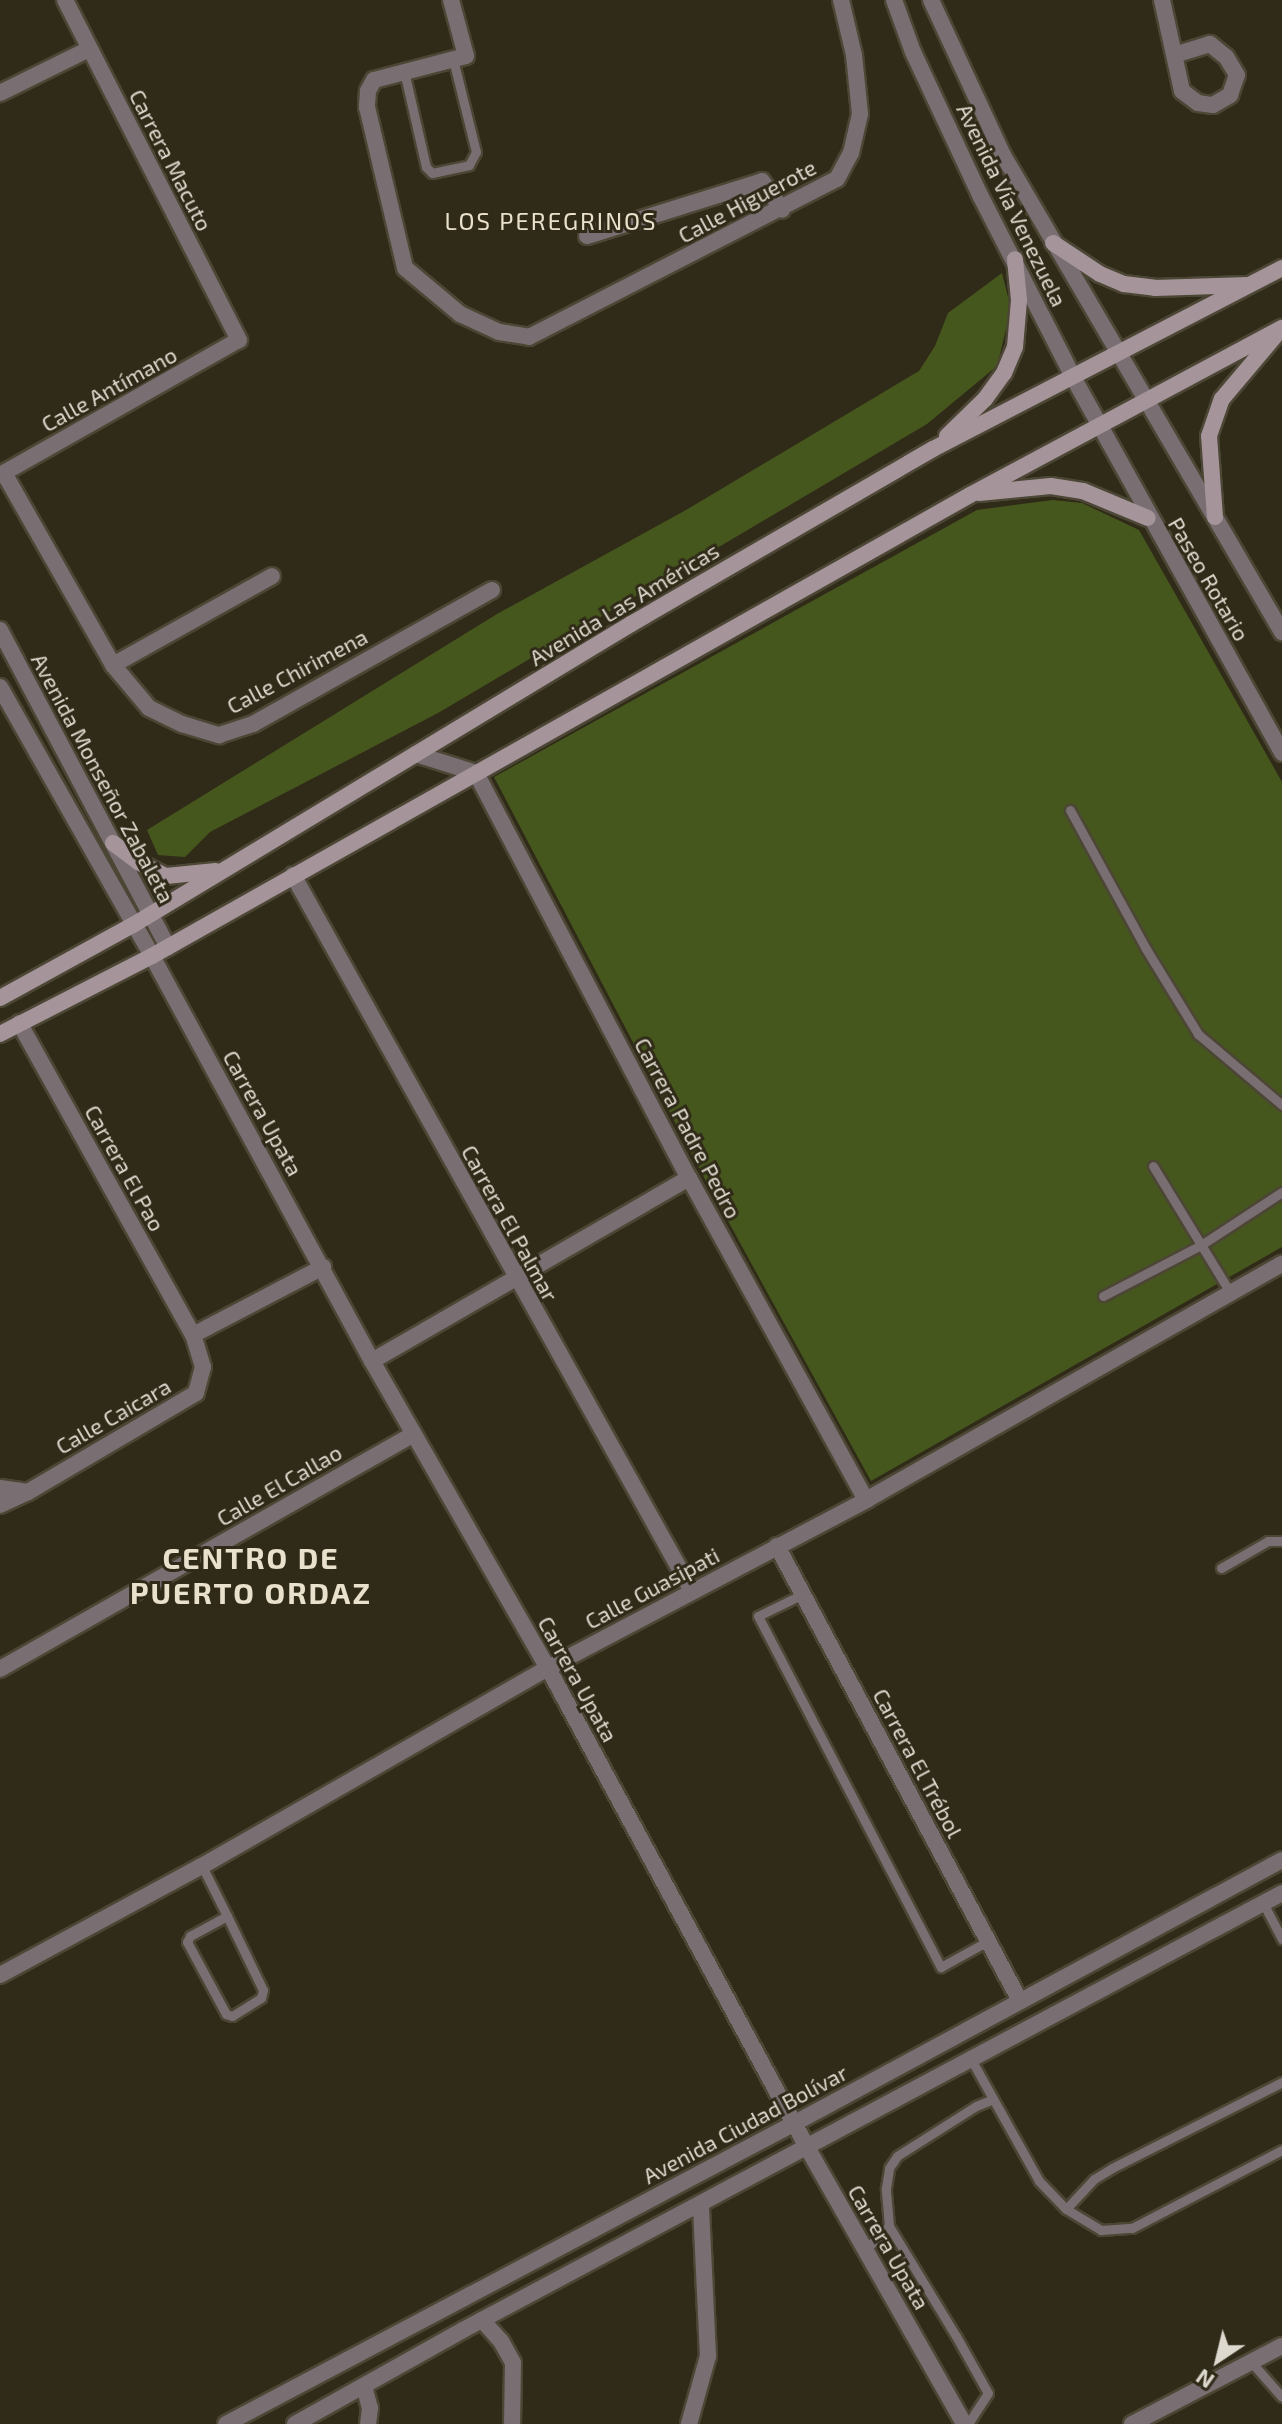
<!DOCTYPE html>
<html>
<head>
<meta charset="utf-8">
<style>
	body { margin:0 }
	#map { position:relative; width:1282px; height:2424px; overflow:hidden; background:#302a18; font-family:"Exo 2",sans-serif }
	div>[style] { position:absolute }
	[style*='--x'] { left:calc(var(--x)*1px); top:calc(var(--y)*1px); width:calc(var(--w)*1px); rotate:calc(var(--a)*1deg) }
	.green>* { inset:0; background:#46571d }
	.roads { filter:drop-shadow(2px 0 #4c4635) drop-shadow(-2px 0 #4c4635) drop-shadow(0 2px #4c4635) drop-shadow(0 -2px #4c4635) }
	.service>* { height:9px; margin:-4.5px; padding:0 4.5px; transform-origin:4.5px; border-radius:4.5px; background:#796f72 }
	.minor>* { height:16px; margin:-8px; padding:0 8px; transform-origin:8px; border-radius:8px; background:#796f72 }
	.tertiary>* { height:16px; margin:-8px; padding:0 8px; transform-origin:8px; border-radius:8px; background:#796f72 }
	.secondary>* { height:16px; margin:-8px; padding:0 8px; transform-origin:8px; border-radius:8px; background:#a5959b }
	span { translate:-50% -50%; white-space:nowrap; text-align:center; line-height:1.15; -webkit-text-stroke:6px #302a18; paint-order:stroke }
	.street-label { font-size:22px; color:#ddd9ce }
	.neighbourhood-label { font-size:24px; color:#e9e1cb; letter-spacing:2px }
	.district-label { font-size:30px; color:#e9e1cb; font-weight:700; letter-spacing:2px }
	.north { position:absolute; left:1178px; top:2320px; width:80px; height:80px; -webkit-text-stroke:6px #302a18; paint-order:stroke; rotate:215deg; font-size:22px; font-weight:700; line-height:32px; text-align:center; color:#ddd9ce }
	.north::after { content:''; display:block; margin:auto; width:28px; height:36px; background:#ddd9ce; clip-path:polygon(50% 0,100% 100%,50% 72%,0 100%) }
</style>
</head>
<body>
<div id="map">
	<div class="green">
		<div style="clip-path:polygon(1002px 273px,1011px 309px,997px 366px,927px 424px,438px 713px,210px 832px,185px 857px,158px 855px,147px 830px,497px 614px,686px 510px,919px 371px,935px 346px,948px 313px)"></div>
		<div style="clip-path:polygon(1053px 500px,1082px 503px,1139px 530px,1282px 782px,1282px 1247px,871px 1481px,701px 1172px,494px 777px,977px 510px)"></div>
	</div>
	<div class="roads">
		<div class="service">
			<div style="--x:404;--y:71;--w:98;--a:77.1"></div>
			<div style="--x:426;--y:167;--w:8;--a:45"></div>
			<div style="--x:432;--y:173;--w:38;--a:-12"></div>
			<div style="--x:469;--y:165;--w:15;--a:-62"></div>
			<div style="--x:476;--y:152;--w:96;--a:-103.9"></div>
			<div style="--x:1070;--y:810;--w:158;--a:61.3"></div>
			<div style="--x:1146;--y:949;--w:100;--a:58.5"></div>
			<div style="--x:1198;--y:1034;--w:110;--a:40.2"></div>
			<div style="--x:1153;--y:1166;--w:148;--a:58.6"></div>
			<div style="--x:1103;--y:1296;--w:110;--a:-27.5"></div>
			<div style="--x:1201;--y:1245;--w:97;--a:-33.2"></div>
			<div style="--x:1221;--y:1568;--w:54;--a:-29.9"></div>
			<div style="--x:1268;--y:1541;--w:14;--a:0"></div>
			<div style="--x:803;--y:1594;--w:50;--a:153.9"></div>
			<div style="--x:758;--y:1616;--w:396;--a:62.5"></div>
			<div style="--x:941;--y:1967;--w:54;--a:-29"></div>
			<div style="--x:202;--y:1866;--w:56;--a:63.4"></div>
			<div style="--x:227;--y:1916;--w:82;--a:64.1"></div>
			<div style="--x:263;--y:1990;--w:8;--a:104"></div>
			<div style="--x:261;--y:1998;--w:34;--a:148"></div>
			<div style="--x:232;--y:2016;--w:6;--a:-162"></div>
			<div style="--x:226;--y:2014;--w:82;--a:-118.4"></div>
			<div style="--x:187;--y:1942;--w:7;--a:-63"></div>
			<div style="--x:190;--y:1936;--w:42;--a:-28.4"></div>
			<div style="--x:1263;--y:1903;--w:41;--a:62.2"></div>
			<div style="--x:972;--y:2061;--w:137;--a:60.8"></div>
			<div style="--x:1039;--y:2181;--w:39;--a:46"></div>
			<div style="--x:1066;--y:2209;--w:41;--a:31"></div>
			<div style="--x:1101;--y:2230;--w:31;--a:-4"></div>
			<div style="--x:1132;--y:2228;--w:169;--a:-27.5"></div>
			<div style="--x:1066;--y:2209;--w:41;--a:-47"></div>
			<div style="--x:1094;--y:2179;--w:21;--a:-31"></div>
			<div style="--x:1112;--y:2168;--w:191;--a:-26.8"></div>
			<div style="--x:889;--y:2226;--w:38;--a:-95"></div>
			<div style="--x:886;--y:2188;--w:20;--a:-81"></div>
			<div style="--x:889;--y:2168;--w:14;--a:-56"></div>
			<div style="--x:897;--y:2156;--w:93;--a:-32.3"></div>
			<div style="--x:976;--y:2106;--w:18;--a:-22"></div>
			<div style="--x:865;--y:2250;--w:34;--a:-45"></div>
			<div style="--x:889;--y:2226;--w:129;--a:58.7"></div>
			<div style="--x:956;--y:2336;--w:65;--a:60.7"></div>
			<div style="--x:988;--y:2393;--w:37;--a:123"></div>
			<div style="--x:1252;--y:2363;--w:45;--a:48.6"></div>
		</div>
		<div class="minor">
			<div style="--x:451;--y:0;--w:58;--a:75"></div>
			<div style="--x:466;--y:56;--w:95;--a:165.4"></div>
			<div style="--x:374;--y:80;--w:13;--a:119"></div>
			<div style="--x:368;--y:91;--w:16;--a:94"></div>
			<div style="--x:367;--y:107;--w:165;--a:76.7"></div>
			<div style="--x:405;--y:268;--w:72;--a:39.9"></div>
			<div style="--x:460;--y:314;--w:43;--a:24.8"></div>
			<div style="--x:499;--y:332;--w:30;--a:9"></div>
			<div style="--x:529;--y:337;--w:346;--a:-27.2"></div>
			<div style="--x:837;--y:179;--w:30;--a:-62"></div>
			<div style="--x:851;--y:153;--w:40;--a:-77"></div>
			<div style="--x:860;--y:114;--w:59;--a:-95.8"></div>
			<div style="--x:854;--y:55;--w:57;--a:-103.3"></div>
			<div style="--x:1162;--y:0;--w:93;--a:77.6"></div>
			<div style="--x:1182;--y:91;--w:20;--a:37"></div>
			<div style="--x:1198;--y:103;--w:15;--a:8"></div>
			<div style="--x:1213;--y:105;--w:20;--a:-30"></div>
			<div style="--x:1230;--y:95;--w:21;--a:-71"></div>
			<div style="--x:1237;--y:75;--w:21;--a:-121"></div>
			<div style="--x:1226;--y:57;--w:21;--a:-141"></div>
			<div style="--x:1210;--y:44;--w:37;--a:163"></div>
			<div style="--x:0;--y:93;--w:99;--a:-26.3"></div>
			<div style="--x:587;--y:236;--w:183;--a:-17.4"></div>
			<div style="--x:762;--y:181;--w:35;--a:55"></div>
			<div style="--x:4;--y:473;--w:221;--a:60.4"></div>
			<div style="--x:113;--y:665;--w:56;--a:50.1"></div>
			<div style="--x:149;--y:708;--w:37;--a:26"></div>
			<div style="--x:182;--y:724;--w:39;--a:17"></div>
			<div style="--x:219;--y:735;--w:36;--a:-18"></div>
			<div style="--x:253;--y:724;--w:274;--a:-29.3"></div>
			<div style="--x:0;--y:475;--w:274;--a:-29.5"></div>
			<div style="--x:239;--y:340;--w:382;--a:-117.1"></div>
			<div style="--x:113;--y:665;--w:182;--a:-29.2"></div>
			<div style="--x:416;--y:754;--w:63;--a:17.6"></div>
			<div style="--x:476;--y:773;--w:458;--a:62.3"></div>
			<div style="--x:689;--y:1178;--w:367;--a:61.2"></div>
			<div style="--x:293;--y:875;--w:820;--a:60.87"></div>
			<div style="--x:152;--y:956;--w:461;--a:61.5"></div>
			<div style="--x:372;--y:1361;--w:354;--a:60.2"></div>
			<div style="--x:548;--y:1668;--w:547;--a:61.61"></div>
			<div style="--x:808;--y:2149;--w:316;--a:60.4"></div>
			<div style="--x:193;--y:1335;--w:147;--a:-27.6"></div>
			<div style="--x:372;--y:1361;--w:366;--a:-30"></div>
			<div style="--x:0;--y:1488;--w:27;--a:8"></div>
			<div style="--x:0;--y:1505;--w:31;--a:-25"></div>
			<div style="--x:28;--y:1492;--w:195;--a:-30.5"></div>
			<div style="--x:196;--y:1393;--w:27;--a:-75"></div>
			<div style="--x:203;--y:1367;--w:34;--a:-107"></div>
			<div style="--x:193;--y:1335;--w:357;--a:-119.1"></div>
			<div style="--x:777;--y:1546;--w:516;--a:61.89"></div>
			<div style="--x:0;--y:1669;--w:475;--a:-29.6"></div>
			<div style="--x:0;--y:1975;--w:230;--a:-28.4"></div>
			<div style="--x:202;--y:1866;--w:399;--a:-29.8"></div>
			<div style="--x:548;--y:1668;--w:360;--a:-27.8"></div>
			<div style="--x:866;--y:1500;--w:478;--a:-29.6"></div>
			<div style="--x:482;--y:2320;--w:28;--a:48"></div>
			<div style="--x:501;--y:2341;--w:25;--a:61"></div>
			<div style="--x:513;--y:2363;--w:61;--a:90.9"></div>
			<div style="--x:364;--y:2386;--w:23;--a:75"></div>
			<div style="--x:370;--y:2408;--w:16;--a:97"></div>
			<div style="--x:689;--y:2424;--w:71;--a:-74.4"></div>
			<div style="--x:708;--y:2356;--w:151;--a:-92.7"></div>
			<div style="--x:1132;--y:2424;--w:169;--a:-27.5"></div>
		</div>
		<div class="tertiary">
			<div style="--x:894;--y:0;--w:55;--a:69.9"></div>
			<div style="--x:913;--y:52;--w:160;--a:64.9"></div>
			<div style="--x:981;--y:197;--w:204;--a:62.9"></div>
			<div style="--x:1074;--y:379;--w:428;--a:60.9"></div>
			<div style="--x:931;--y:0;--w:171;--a:65.1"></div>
			<div style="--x:1003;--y:155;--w:553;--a:59.68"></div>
			<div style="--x:0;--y:630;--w:359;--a:62.1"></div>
			<div style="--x:0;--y:687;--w:309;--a:60.5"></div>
			<div style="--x:226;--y:2424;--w:644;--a:-27.88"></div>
			<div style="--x:795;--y:2123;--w:553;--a:-28.37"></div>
			<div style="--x:295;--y:2424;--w:193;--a:-29.2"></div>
			<div style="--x:463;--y:2330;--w:928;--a:-28.08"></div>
		</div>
		<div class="secondary">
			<div style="--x:1053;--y:243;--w:56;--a:33.4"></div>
			<div style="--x:1100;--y:274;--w:26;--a:23"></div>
			<div style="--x:1124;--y:284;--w:31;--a:7"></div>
			<div style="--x:1155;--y:288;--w:93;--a:-1.8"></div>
			<div style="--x:947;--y:436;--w:53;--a:-44.2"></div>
			<div style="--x:985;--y:399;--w:32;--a:-54"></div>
			<div style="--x:1004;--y:373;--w:28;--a:-67"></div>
			<div style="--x:1015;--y:347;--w:47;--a:-85.1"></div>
			<div style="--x:1019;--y:300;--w:41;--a:-95.6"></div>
			<div style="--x:979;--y:493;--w:72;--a:-5.6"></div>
			<div style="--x:1051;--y:486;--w:32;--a:9"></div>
			<div style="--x:1083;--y:491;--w:70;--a:22.6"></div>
			<div style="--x:1215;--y:517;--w:81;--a:-94.2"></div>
			<div style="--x:1209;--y:436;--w:39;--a:-71"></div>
			<div style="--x:1222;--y:399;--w:82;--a:-49.9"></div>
			<div style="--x:113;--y:843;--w:31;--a:37"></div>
			<div style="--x:138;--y:862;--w:31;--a:27"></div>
			<div style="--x:166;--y:876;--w:50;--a:-5.7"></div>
			<div style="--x:0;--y:998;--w:152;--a:-28.8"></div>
			<div style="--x:133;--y:925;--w:582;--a:-31.15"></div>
			<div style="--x:631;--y:624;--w:349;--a:-30.1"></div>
			<div style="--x:933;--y:449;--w:393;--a:-27.4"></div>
			<div style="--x:0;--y:1034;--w:171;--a:-27.2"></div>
			<div style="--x:152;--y:956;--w:939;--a:-29.4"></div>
			<div style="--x:970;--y:495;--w:354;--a:-28.2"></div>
		</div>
	</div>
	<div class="street-label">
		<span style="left:171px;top:160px;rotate:63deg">Carrera Macuto</span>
		<span style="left:747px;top:201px;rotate:-28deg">Calle Higuerote</span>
		<span style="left:1012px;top:205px;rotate:64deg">Avenida Vía Venezuela</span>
		<span style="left:109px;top:389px;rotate:-29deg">Calle Antímano</span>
		<span style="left:1209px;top:579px;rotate:60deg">Paseo Rotario</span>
		<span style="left:624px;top:604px;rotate:-31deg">Avenida Las Américas</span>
		<span style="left:297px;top:671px;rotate:-28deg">Calle Chirimena</span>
		<span style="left:103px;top:778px;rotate:62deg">Avenida Monseñor Zabaleta</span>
		<span style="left:263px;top:1113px;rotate:61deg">Carrera Upata</span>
		<span style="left:688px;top:1128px;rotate:62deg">Carrera Padre Pedro</span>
		<span style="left:125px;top:1168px;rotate:61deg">Carrera El Pao</span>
		<span style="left:510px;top:1223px;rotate:61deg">Carrera El Palmar</span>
		<span style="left:113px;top:1416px;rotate:-30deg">Calle Caicara</span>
		<span style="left:279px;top:1485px;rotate:-30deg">Calle El Callao</span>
		<span style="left:652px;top:1588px;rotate:-28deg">Calle Guasipati</span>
		<span style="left:578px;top:1679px;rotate:61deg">Carrera Upata</span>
		<span style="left:918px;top:1763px;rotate:62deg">Carrera El Trébol</span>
		<span style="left:745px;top:2124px;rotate:-28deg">Avenida Ciudad Bolívar</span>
		<span style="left:889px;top:2247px;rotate:60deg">Carrera Upata</span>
	</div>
	<div class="neighbourhood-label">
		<span style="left:551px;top:221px">LOS PEREGRINOS</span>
	</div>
	<div class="district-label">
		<span style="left:251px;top:1574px">CENTRO DE<br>PUERTO ORDAZ</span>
	</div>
	<div class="north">N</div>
</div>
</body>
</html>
